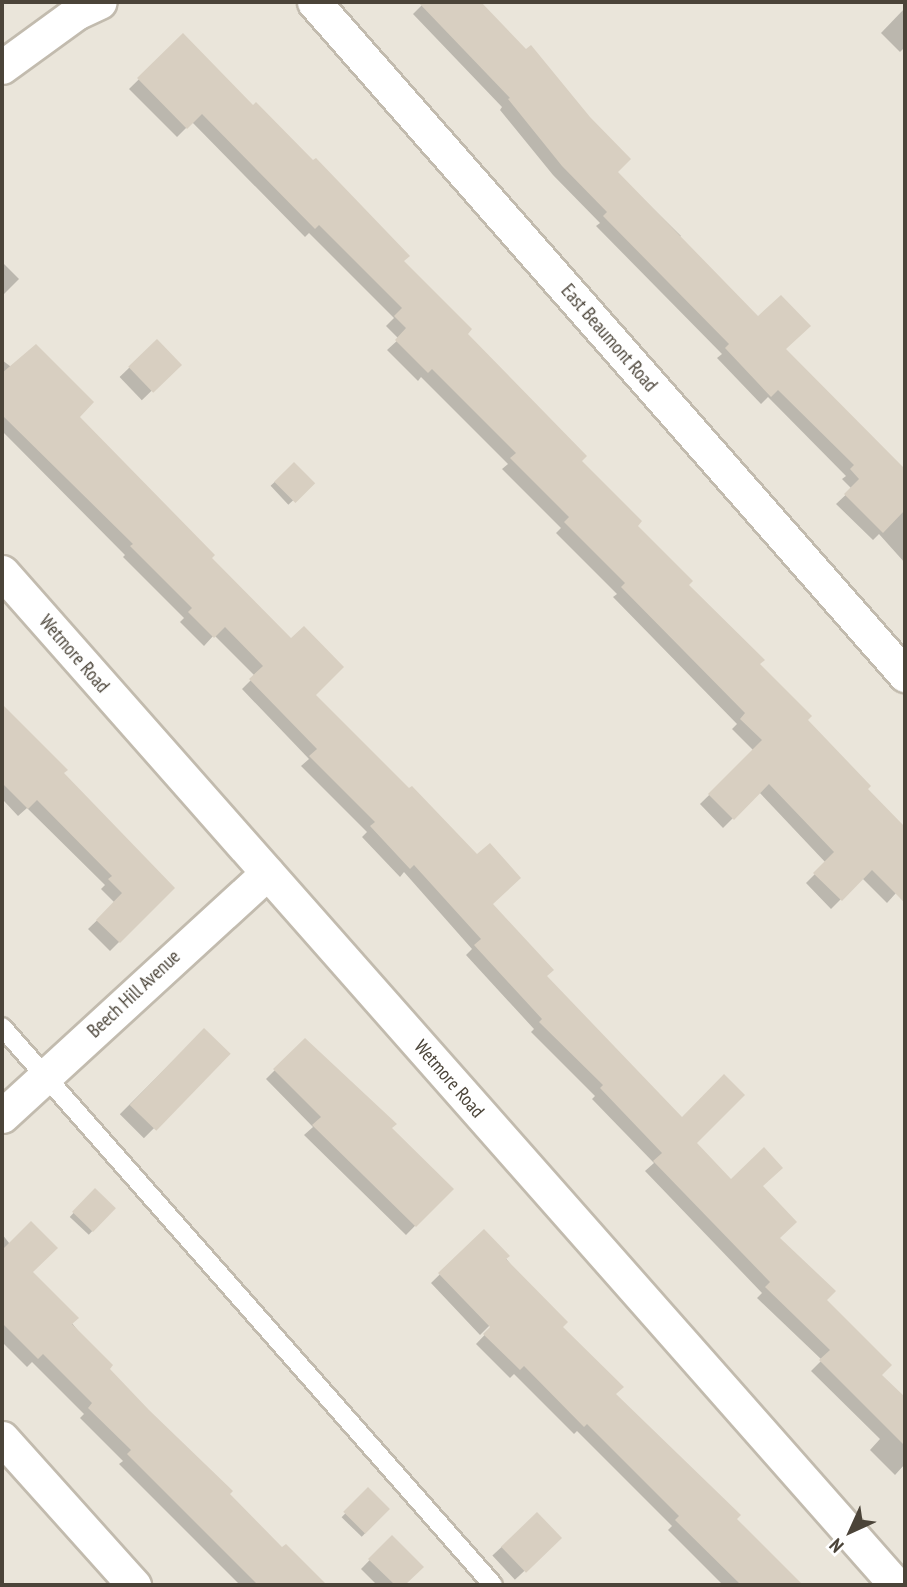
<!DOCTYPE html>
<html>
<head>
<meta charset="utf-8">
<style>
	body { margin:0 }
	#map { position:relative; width:907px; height:1587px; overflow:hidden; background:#f6f3ec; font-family:"PT Sans Narrow",sans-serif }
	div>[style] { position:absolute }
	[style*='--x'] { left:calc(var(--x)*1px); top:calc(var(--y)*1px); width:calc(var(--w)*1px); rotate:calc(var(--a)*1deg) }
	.residential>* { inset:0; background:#eae5da; transform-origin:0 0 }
	.shadow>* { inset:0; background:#0003; transform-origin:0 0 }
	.building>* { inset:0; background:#d8cfc1; transform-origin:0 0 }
	.roads { filter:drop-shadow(2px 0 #c2bbae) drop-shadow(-2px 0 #c2bbae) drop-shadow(0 2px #c2bbae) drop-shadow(0 -2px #c2bbae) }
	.lane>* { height:18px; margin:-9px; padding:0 9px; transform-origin:9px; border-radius:9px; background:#fff }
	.street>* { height:33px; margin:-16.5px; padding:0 16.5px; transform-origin:16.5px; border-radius:16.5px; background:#fff }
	span { translate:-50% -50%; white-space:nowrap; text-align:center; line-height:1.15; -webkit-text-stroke:5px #fff; paint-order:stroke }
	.street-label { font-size:19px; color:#4b4439 }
	.frame { position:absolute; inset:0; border:4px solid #4b4439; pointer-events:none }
	.north { position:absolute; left:816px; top:1496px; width:70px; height:70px; -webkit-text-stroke:5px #fff; paint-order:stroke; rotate:225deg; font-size:19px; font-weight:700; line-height:28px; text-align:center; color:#4b4439 }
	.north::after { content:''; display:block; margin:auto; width:24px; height:32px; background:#4b4439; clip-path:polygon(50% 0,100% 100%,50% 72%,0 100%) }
</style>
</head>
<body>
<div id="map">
	<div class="residential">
		<div style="left:2px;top:2px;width:903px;height:1583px"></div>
	</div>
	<div class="shadow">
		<div style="clip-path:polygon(425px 2px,478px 2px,526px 51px,616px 172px,681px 236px,678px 238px,784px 350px,905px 471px,905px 563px,879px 534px,873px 540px,836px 504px,852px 489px,842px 479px,846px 476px,768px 397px,761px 404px,717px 358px,722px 354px,596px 226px,600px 223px,553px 175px,500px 110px,502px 107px,413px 14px)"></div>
		<div style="clip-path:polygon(905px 8px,905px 47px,900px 52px,881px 33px)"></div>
		<div style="clip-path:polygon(183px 36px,402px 261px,865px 789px,905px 831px,905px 903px,896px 893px,887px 903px,862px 878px,831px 909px,806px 883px,826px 863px,759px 792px,723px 828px,700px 804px,754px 751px,732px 729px,737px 724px,613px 597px,617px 594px,556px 533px,561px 528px,502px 469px,508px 464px,421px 377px,418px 381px,387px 350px,399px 339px,386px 326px,394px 318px,309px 233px,305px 237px,192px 122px,177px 137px,129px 89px)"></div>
		<div style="clip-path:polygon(2px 262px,19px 279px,2px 296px)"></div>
		<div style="left:157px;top:341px;width:32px;height:52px;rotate:46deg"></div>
		<div style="clip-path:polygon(2px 360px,77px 417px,209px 558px,314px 695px,491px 904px,545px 976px,694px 1143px,731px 1181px,761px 1186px,778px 1238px,880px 1375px,905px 1400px,905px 1464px,895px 1475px,870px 1450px,880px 1439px,811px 1371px,822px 1360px,757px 1298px,762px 1293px,645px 1171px,654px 1163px,592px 1099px,595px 1096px,531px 1032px,534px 1029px,466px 955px,472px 949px,404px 872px,400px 877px,362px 837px,367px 832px,301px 766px,309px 759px,242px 689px,255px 676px,214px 635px,204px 646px,180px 622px,184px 618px,123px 557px,125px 555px,2px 431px)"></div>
		<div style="left:294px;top:464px;width:26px;height:32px;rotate:47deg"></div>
		<div style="clip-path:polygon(2px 706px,65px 770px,61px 773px,173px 888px,110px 951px,88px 929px,115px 903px,101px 889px,105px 885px,27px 808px,18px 816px,4px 801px,2px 803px)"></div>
		<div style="left:204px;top:1030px;width:34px;height:119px;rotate:45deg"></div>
		<div style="clip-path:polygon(305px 1040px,451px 1189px,406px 1235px,304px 1135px,313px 1127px,266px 1079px)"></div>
		<div style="left:95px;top:1190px;width:26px;height:37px;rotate:43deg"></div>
		<div style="clip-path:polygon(484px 1231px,614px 1394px,795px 1580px,791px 1585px,723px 1585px,668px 1530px,672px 1526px,577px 1431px,574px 1434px,514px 1374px,510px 1378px,476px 1344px,497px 1322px,495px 1320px,480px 1335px,431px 1283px)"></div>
		<div style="clip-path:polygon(2px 1234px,108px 1369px,282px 1549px,316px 1577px,308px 1585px,240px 1585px,119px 1464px,123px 1461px,80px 1418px,84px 1414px,32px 1362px,27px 1367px,2px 1342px)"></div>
		<div style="left:368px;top:1490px;width:28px;height:38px;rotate:44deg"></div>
		<div style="left:537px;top:1514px;width:33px;height:61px;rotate:47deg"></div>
		<div style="clip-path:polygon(392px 1537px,421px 1567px,403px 1585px,377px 1585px,361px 1569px)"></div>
	</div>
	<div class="building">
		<div style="clip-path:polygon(418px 2px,481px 2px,526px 49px,531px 45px,590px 117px,631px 159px,618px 172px,758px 316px,781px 295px,811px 326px,786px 349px,905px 469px,905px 510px,883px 533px,844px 494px,859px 479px,850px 469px,854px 465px,778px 390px,771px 397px,725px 348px,729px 344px,603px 216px,607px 212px,562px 166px,508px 99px,510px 98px)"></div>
		<div style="clip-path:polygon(183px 33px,253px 105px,256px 102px,313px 160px,316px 158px,410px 256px,404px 261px,472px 329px,468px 334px,587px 456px,582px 461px,642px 521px,638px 526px,693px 581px,689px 585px,765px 660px,760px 664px,812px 716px,808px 720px,871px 786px,868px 789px,905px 827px,905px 903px,872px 870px,842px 901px,813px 873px,834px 852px,769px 784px,734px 820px,708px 794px,762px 740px,740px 719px,745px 713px,621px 587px,625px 583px,564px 522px,569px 517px,510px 458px,516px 453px,432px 369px,428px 373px,395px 340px,406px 328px,394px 316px,402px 308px,319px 225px,315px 229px,202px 114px,187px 129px,137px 78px)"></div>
		<div style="left:157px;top:339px;width:36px;height:40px;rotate:46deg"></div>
		<div style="clip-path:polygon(36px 344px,94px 402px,80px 417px,215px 555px,212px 558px,291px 638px,304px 626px,344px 667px,316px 695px,409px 788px,412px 786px,477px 854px,490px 843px,521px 878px,493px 904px,554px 970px,547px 976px,682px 1117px,724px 1074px,745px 1095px,697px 1143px,731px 1179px,764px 1147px,783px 1168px,763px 1186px,797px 1222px,780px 1238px,836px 1291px,827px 1300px,892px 1365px,882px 1375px,905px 1397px,905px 1446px,819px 1360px,830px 1350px,765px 1287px,770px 1282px,653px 1161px,662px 1153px,600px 1088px,603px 1085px,539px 1022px,542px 1019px,474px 945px,481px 939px,414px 865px,410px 869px,370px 826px,375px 822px,309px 756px,317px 749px,249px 679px,263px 666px,225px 627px,214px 638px,188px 612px,192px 608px,130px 546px,133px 544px,2px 415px,2px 373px)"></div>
		<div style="left:294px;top:462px;width:30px;height:28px;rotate:45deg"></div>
		<div style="clip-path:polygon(2px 704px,68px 770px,64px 773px,175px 888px,120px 943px,96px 920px,122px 893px,108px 879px,112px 876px,37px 800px,28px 809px,2px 783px)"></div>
		<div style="left:204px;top:1028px;width:37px;height:107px;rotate:44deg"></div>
		<div style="clip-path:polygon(305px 1038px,397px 1124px,392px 1128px,454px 1189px,416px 1227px,312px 1125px,321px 1117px,273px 1069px)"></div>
		<div style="left:95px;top:1188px;width:29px;height:33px;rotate:44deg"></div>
		<div style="clip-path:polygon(31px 1221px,58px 1248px,33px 1272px,79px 1318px,72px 1324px,113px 1365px,110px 1369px,149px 1410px,233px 1491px,230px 1494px,282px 1547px,286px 1544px,327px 1585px,258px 1585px,127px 1454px,131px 1450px,88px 1408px,92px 1403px,43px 1354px,38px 1359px,2px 1323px,2px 1250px)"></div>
		<div style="clip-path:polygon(484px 1229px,510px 1256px,506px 1259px,568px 1322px,563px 1327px,624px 1387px,616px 1394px,741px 1515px,737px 1519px,803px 1585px,741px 1585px,675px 1520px,679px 1516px,587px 1424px,584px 1427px,524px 1366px,520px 1370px,483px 1334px,490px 1327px,438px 1273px)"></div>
		<div style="left:368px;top:1487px;width:31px;height:35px;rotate:45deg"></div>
		<div style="left:537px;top:1512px;width:36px;height:50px;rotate:46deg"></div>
		<div style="clip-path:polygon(392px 1535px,424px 1567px,405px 1585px,395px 1585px,368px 1559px)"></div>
	</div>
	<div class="roads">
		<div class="lane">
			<div style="--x:2;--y:1027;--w:743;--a:48.65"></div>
		</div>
		<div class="street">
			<div style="--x:314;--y:2;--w:896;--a:48.71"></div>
			<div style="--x:2;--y:67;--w:92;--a:-36.1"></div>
			<div style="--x:76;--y:13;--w:26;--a:-25"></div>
			<div style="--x:2;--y:572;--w:1351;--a:48.57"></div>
			<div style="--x:2;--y:1116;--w:360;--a:-42.5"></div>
			<div style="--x:2;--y:1438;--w:198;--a:48.1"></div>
		</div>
	</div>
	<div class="street-label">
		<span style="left:609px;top:338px;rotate:49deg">East Beaumont Road</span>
		<span style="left:74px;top:654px;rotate:49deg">Wetmore Road</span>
		<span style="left:134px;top:994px;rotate:-43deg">Beech Hill Avenue</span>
		<span style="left:449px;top:1079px;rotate:49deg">Wetmore Road</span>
	</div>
	<div class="frame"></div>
	<div class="north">N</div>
</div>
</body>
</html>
